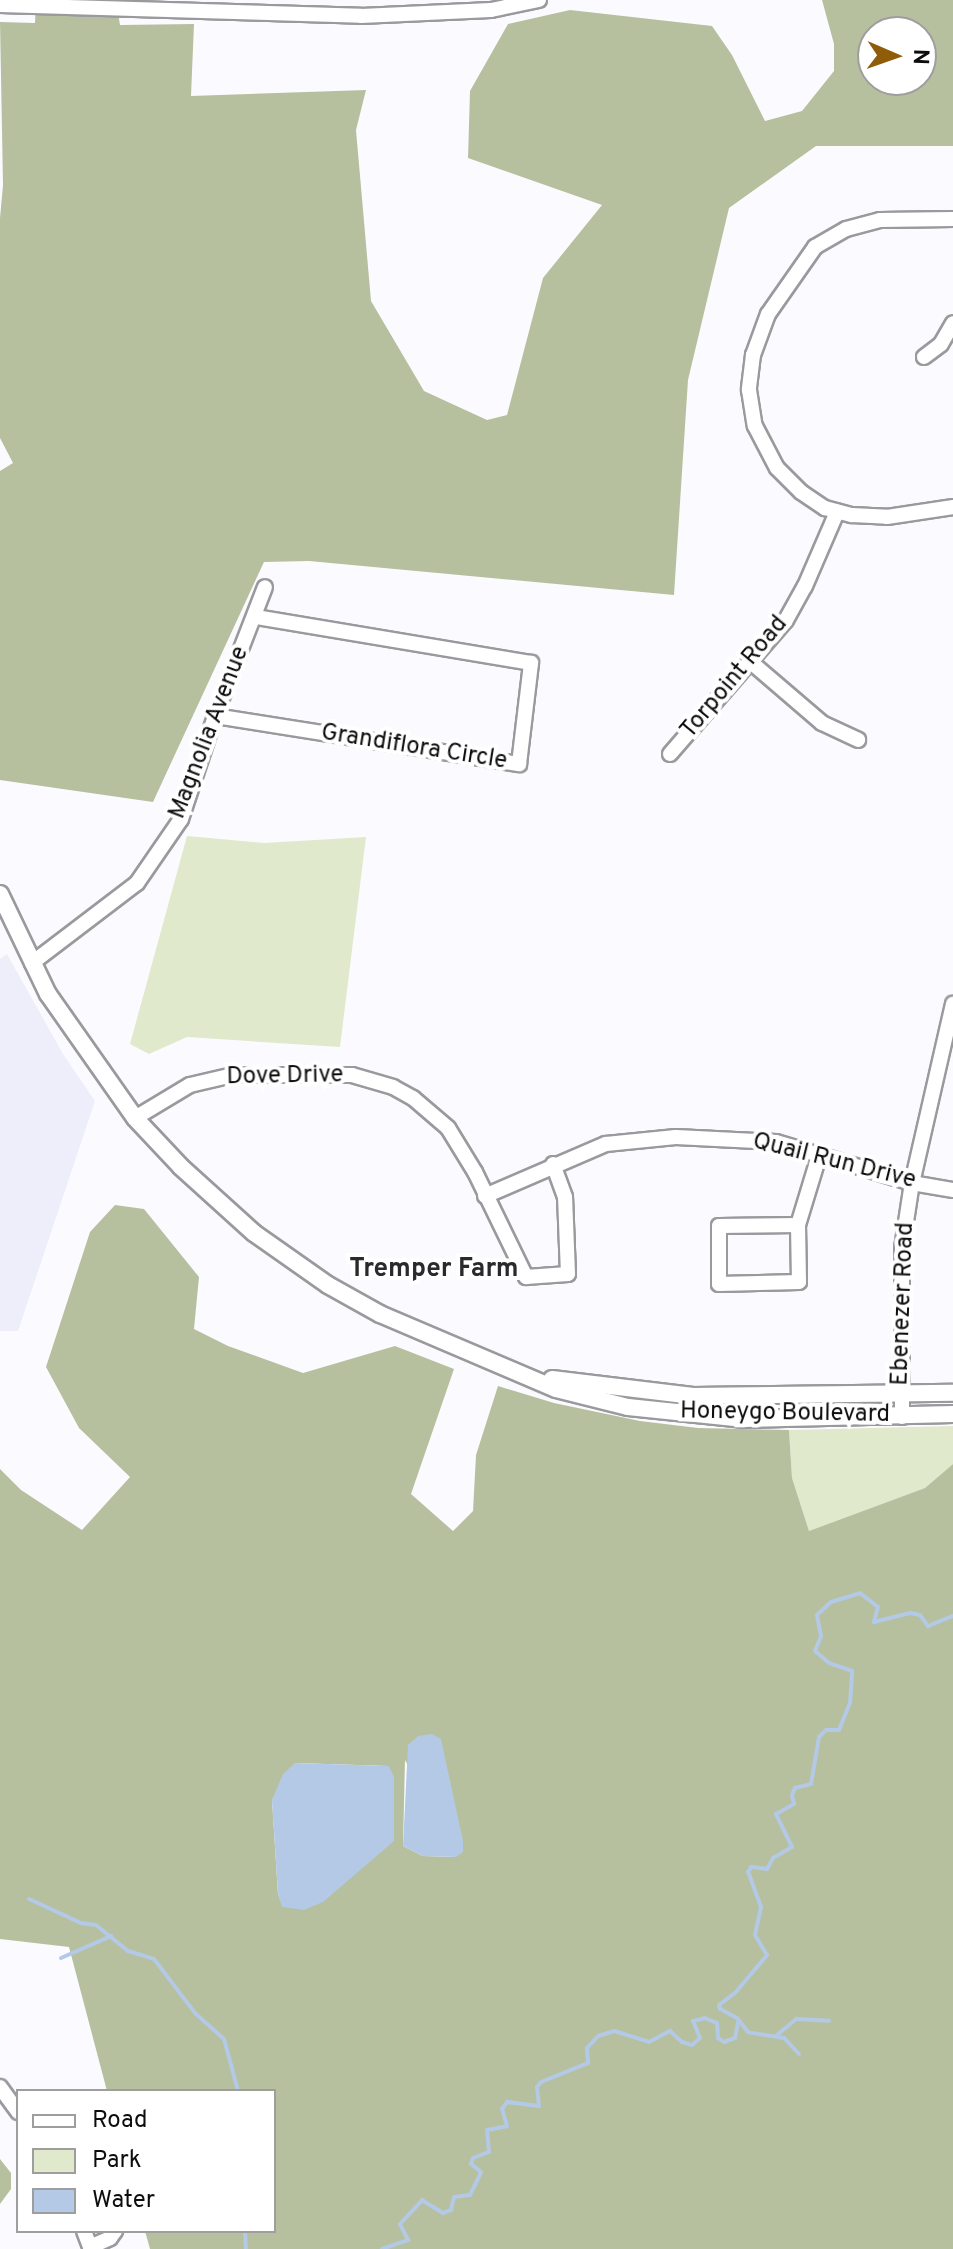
<!DOCTYPE html>
<html>
<head>
<meta charset="utf-8">
<style>
	body { margin:0 }
	#map { position:relative; width:953px; height:2249px; overflow:hidden; background:#fbfbff; font-family:Overpass,sans-serif }
	div>[style] { position:absolute }
	[style*='--x'] { left:calc(var(--x)*1px); top:calc(var(--y)*1px); width:calc(var(--w)*1px); rotate:calc(var(--a)*1deg) }
	.built>* { inset:0; background:#edeef9 }
	.green>* { inset:0; background:#e0e9cc }
	.forest>* { inset:0; background:#b6c09f }
	.water>* { inset:0; background:#b3c9e5 }
	.stream>* { height:4px; margin:-2px; padding:0 2px; transform-origin:2px; border-radius:2px; background:#b3c9e5 }
	.roads { filter:drop-shadow(2px 0 #9a9a9e) drop-shadow(-2px 0 #9a9a9e) drop-shadow(0 2px #9a9a9e) drop-shadow(0 -2px #9a9a9e) }
	.minor>* { height:14px; margin:-7px; padding:0 7px; transform-origin:7px; border-radius:7px; background:#fff }
	.major>* { height:16px; margin:-8px; padding:0 8px; transform-origin:8px; border-radius:8px; background:#fff }
	span { translate:-50% -50%; white-space:nowrap; text-align:center; line-height:1.15; -webkit-text-stroke:8px #fff; paint-order:stroke }
	.street-label { font-size:24px; color:#0d0d0e }
	.neighbourhood-label { font-size:26px; color:#2a2a2d; font-weight:700 }
	.legend { position:absolute; left:16px; top:2089px; width:260px; height:144px; box-sizing:border-box; background:#fff; border:2px solid #9e9e9f; margin:0; padding:10px 14px; list-style:none; font-size:24px; color:#0d0d0e }
	.legend li { display:flex; align-items:center; gap:16px; height:40px }
	.legend b { width:40px; border:2px solid #9e9e9f }
	.north { position:absolute; left:857px; top:16px; width:80px; height:80px; box-sizing:border-box; background:#fff; border:2px solid #9e9e9f; border-radius:50%; rotate:92deg; font-size:22px; font-weight:700; line-height:32px; text-align:center; color:#0d0d0e }
	.north::after { content:''; display:block; margin:auto; width:28px; height:36px; background:#8f5c0a; clip-path:polygon(50% 0,100% 100%,50% 72%,0 100%) }
</style>
</head>
<body>
<div id="map">
	<div class="built">
		<div style="clip-path:polygon(7px 954px,63px 1054px,95px 1101px,18px 1331px,0 1331px,0 959px)"></div>
	</div>
	<div class="green">
		<div style="clip-path:polygon(187px 836px,264px 843px,366px 837px,340px 1047px,187px 1037px,149px 1054px,130px 1044px)"></div>
		<div style="clip-path:polygon(953px 1426px,953px 1464px,925px 1488px,809px 1531px,792px 1478px,789px 1430px)"></div>
	</div>
	<div class="forest">
		<div style="clip-path:polygon(evenodd,36px 0,116px 0,120px 25px,194px 24px,191px 96px,366px 90px,356px 130px,371px 301px,424px 391px,487px 420px,507px 415px,543px 278px,602px 205px,468px 158px,470px 91px,508px 24px,570px 10px,712px 26px,732px 55px,765px 121px,802px 111px,834px 71px,834px 44px,822px 0,953px 0,953px 146px,816px 146px,729px 208px,688px 380px,674px 595px,309px 561px,264px 562px,153px 802px,0 780px,0 471px,13px 463px,0 438px,0 218px,3px 185px,0 22px,35px 23px,36px 0,873px 32px,921px 32px,921px 80px,873px 80px,873px 32px)"></div>
		<div style="clip-path:polygon(evenodd,115px 1205px,144px 1209px,199px 1277px,194px 1329px,228px 1346px,303px 1373px,395px 1346px,454px 1369px,411px 1494px,453px 1531px,473px 1511px,476px 1455px,498px 1386px,554px 1403px,640px 1421px,698px 1428px,789px 1430px,792px 1478px,809px 1531px,925px 1488px,953px 1464px,953px 2249px,150px 2249px,145px 2231px,274px 2231px,274px 2091px,107px 2091px,69px 1947px,0 1939px,0 1469px,21px 1490px,82px 1530px,130px 1477px,79px 1428px,46px 1367px,90px 1232px,115px 1205px,405px 1760px,456px 1857px,423px 1856px,403px 1846px,405px 1760px,115px 1205px,295px 1763px,388px 1766px,283px 1907px,278px 1894px,272px 1800px,295px 1763px)"></div>
		<div style="clip-path:polygon(0 2159px,11px 2173px,11px 2189px,0 2204px)"></div>
	</div>
	<div class="water">
		<div style="clip-path:polygon(432px 1734px,441px 1739px,463px 1841px,463px 1852px,456px 1857px,423px 1856px,403px 1846px,408px 1745px,418px 1736px)"></div>
		<div style="clip-path:polygon(295px 1763px,389px 1766px,394px 1777px,394px 1841px,323px 1902px,304px 1910px,282px 1907px,278px 1894px,272px 1800px,283px 1774px)"></div>
	</div>
	<div class="stream">
		<div style="--x:29;--y:1899;--w:57;--a:24.8"></div>
		<div style="--x:81;--y:1923;--w:15;--a:8"></div>
		<div style="--x:96;--y:1925;--w:41;--a:39.1"></div>
		<div style="--x:128;--y:1951;--w:27;--a:17"></div>
		<div style="--x:154;--y:1959;--w:68;--a:52.8"></div>
		<div style="--x:195;--y:2013;--w:39;--a:42"></div>
		<div style="--x:224;--y:2039;--w:54;--a:74.9"></div>
		<div style="--x:61;--y:1958;--w:55;--a:-23.7"></div>
		<div style="--x:777;--y:2035;--w:25;--a:-40"></div>
		<div style="--x:796;--y:2019;--w:33;--a:3"></div>
		<div style="--x:799;--y:2054;--w:22;--a:-133"></div>
		<div style="--x:784;--y:2038;--w:36;--a:-171"></div>
		<div style="--x:748;--y:2032;--w:18;--a:-128"></div>
		<div style="--x:737;--y:2018;--w:19;--a:-152"></div>
		<div style="--x:720;--y:2009;--w:4;--a:-104"></div>
		<div style="--x:719;--y:2005;--w:20;--a:-37"></div>
		<div style="--x:735;--y:1993;--w:50;--a:-49.9"></div>
		<div style="--x:767;--y:1955;--w:23;--a:-121"></div>
		<div style="--x:755;--y:1935;--w:29;--a:-78"></div>
		<div style="--x:761;--y:1907;--w:37;--a:-110"></div>
		<div style="--x:748;--y:1872;--w:6;--a:-59"></div>
		<div style="--x:751;--y:1867;--w:16;--a:7"></div>
		<div style="--x:767;--y:1869;--w:13;--a:-61"></div>
		<div style="--x:773;--y:1858;--w:22;--a:-30"></div>
		<div style="--x:792;--y:1847;--w:37;--a:-116"></div>
		<div style="--x:776;--y:1814;--w:21;--a:-29"></div>
		<div style="--x:794;--y:1804;--w:9;--a:-103"></div>
		<div style="--x:792;--y:1795;--w:8;--a:-67"></div>
		<div style="--x:795;--y:1788;--w:16;--a:-14"></div>
		<div style="--x:811;--y:1784;--w:48;--a:-80.3"></div>
		<div style="--x:819;--y:1737;--w:10;--a:-45"></div>
		<div style="--x:826;--y:1730;--w:13;--a:0"></div>
		<div style="--x:839;--y:1730;--w:29;--a:-68"></div>
		<div style="--x:850;--y:1703;--w:32;--a:-86"></div>
		<div style="--x:852;--y:1671;--w:24;--a:-161"></div>
		<div style="--x:829;--y:1663;--w:18;--a:-139"></div>
		<div style="--x:815;--y:1651;--w:16;--a:-68"></div>
		<div style="--x:821;--y:1636;--w:21;--a:-101"></div>
		<div style="--x:817;--y:1615;--w:19;--a:-43"></div>
		<div style="--x:831;--y:1602;--w:30;--a:-17"></div>
		<div style="--x:860;--y:1593;--w:23;--a:38"></div>
		<div style="--x:878;--y:1607;--w:16;--a:105"></div>
		<div style="--x:874;--y:1622;--w:38;--a:-14"></div>
		<div style="--x:911;--y:1613;--w:9;--a:13"></div>
		<div style="--x:920;--y:1615;--w:14;--a:54"></div>
		<div style="--x:928;--y:1626;--w:27;--a:-22"></div>
		<div style="--x:245;--y:2231;--w:18;--a:87"></div>
		<div style="--x:382;--y:2249;--w:28;--a:-19"></div>
		<div style="--x:408;--y:2240;--w:18;--a:-117"></div>
		<div style="--x:400;--y:2224;--w:33;--a:-47"></div>
		<div style="--x:422;--y:2200;--w:25;--a:32"></div>
		<div style="--x:443;--y:2213;--w:9;--a:-21"></div>
		<div style="--x:451;--y:2210;--w:13;--a:-77"></div>
		<div style="--x:454;--y:2197;--w:16;--a:-7"></div>
		<div style="--x:470;--y:2195;--w:25;--a:-64"></div>
		<div style="--x:481;--y:2172;--w:13;--a:-141"></div>
		<div style="--x:471;--y:2164;--w:6;--a:-72"></div>
		<div style="--x:473;--y:2158;--w:17;--a:-21"></div>
		<div style="--x:489;--y:2152;--w:22;--a:-95"></div>
		<div style="--x:487;--y:2130;--w:20;--a:-11"></div>
		<div style="--x:507;--y:2126;--w:18;--a:-106"></div>
		<div style="--x:502;--y:2109;--w:9;--a:-54"></div>
		<div style="--x:507;--y:2102;--w:32;--a:7"></div>
		<div style="--x:539;--y:2106;--w:19;--a:-96"></div>
		<div style="--x:537;--y:2087;--w:6;--a:-51"></div>
		<div style="--x:541;--y:2082;--w:51;--a:-22"></div>
		<div style="--x:588;--y:2063;--w:15;--a:-94"></div>
		<div style="--x:587;--y:2048;--w:16;--a:-47"></div>
		<div style="--x:598;--y:2036;--w:17;--a:-17"></div>
		<div style="--x:614;--y:2031;--w:37;--a:17"></div>
		<div style="--x:649;--y:2042;--w:24;--a:-28"></div>
		<div style="--x:670;--y:2031;--w:16;--a:43"></div>
		<div style="--x:682;--y:2042;--w:10;--a:17"></div>
		<div style="--x:692;--y:2045;--w:11;--a:-41"></div>
		<div style="--x:700;--y:2038;--w:18;--a:-112"></div>
		<div style="--x:693;--y:2021;--w:12;--a:-14"></div>
		<div style="--x:705;--y:2018;--w:13;--a:23"></div>
		<div style="--x:717;--y:2023;--w:15;--a:86"></div>
		<div style="--x:718;--y:2038;--w:7;--a:34"></div>
		<div style="--x:724;--y:2042;--w:12;--a:-20"></div>
		<div style="--x:735;--y:2038;--w:16;--a:-79"></div>
	</div>
	<div class="roads">
		<div class="minor">
			<div style="--x:0;--y:5;--w:361;--a:1.7"></div>
			<div style="--x:361;--y:16;--w:130;--a:-2.6"></div>
			<div style="--x:491;--y:10;--w:49;--a:-11.8"></div>
			<div style="--x:953;--y:219;--w:73;--a:179.2"></div>
			<div style="--x:880;--y:220;--w:35;--a:165"></div>
			<div style="--x:846;--y:229;--w:36;--a:150"></div>
			<div style="--x:815;--y:247;--w:82;--a:125"></div>
			<div style="--x:768;--y:314;--w:44;--a:110.1"></div>
			<div style="--x:753;--y:355;--w:35;--a:97"></div>
			<div style="--x:749;--y:390;--w:36;--a:81"></div>
			<div style="--x:755;--y:426;--w:47;--a:62.4"></div>
			<div style="--x:777;--y:468;--w:34;--a:45"></div>
			<div style="--x:801;--y:492;--w:29;--a:34"></div>
			<div style="--x:825;--y:508;--w:28;--a:15"></div>
			<div style="--x:852;--y:515;--w:35;--a:3"></div>
			<div style="--x:887;--y:517;--w:67;--a:-8.6"></div>
			<div style="--x:924;--y:357;--w:21;--a:-37"></div>
			<div style="--x:941;--y:344;--w:24;--a:-60"></div>
			<div style="--x:752;--y:663;--w:92;--a:40.6"></div>
			<div style="--x:822;--y:723;--w:40;--a:25"></div>
			<div style="--x:215;--y:716;--w:308;--a:9"></div>
			<div style="--x:519;--y:764;--w:102;--a:-83.2"></div>
			<div style="--x:531;--y:663;--w:280;--a:-170.5"></div>
			<div style="--x:670;--y:754;--w:177;--a:-49.1"></div>
			<div style="--x:786;--y:620;--w:39;--a:-61"></div>
			<div style="--x:805;--y:586;--w:81;--a:-66.6"></div>
			<div style="--x:32;--y:963;--w:132;--a:-37.3"></div>
			<div style="--x:137;--y:883;--w:78;--a:-55.5"></div>
			<div style="--x:181;--y:819;--w:108;--a:-71.7"></div>
			<div style="--x:215;--y:716;--w:138;--a:-68.8"></div>
			<div style="--x:135;--y:1118;--w:64;--a:-31"></div>
			<div style="--x:190;--y:1085;--w:44;--a:-13.1"></div>
			<div style="--x:233;--y:1075;--w:119;--a:0"></div>
			<div style="--x:352;--y:1075;--w:43;--a:16.3"></div>
			<div style="--x:393;--y:1087;--w:23;--a:29"></div>
			<div style="--x:413;--y:1098;--w:46;--a:40.6"></div>
			<div style="--x:448;--y:1128;--w:52;--a:58.5"></div>
			<div style="--x:475;--y:1172;--w:117;--a:64.1"></div>
			<div style="--x:526;--y:1277;--w:42;--a:-4.1"></div>
			<div style="--x:568;--y:1274;--w:77;--a:-92.2"></div>
			<div style="--x:565;--y:1197;--w:35;--a:-110"></div>
			<div style="--x:485;--y:1196;--w:132;--a:-23.3"></div>
			<div style="--x:606;--y:1144;--w:70;--a:-5.7"></div>
			<div style="--x:676;--y:1137;--w:100;--a:2.9"></div>
			<div style="--x:776;--y:1142;--w:142;--a:16.8"></div>
			<div style="--x:912;--y:1183;--w:42;--a:9.7"></div>
			<div style="--x:798;--y:1225;--w:79;--a:179.3"></div>
			<div style="--x:719;--y:1226;--w:58;--a:90"></div>
			<div style="--x:719;--y:1284;--w:80;--a:-1.4"></div>
			<div style="--x:799;--y:1282;--w:57;--a:-91"></div>
			<div style="--x:798;--y:1225;--w:72;--a:-73.1"></div>
			<div style="--x:902;--y:1417;--w:169;--a:-90"></div>
			<div style="--x:902;--y:1248;--w:66;--a:-81.3"></div>
			<div style="--x:912;--y:1183;--w:184;--a:-77.1"></div>
			<div style="--x:0;--y:2087;--w:31;--a:54"></div>
			<div style="--x:84;--y:2231;--w:17;--a:69"></div>
			<div style="--x:90;--y:2247;--w:22;--a:-24"></div>
			<div style="--x:110;--y:2238;--w:9;--a:-54"></div>
		</div>
		<div class="major">
			<div style="--x:0;--y:894;--w:111;--a:64.4"></div>
			<div style="--x:48;--y:994;--w:151;--a:54.9"></div>
			<div style="--x:135;--y:1118;--w:67;--a:46.8"></div>
			<div style="--x:181;--y:1167;--w:98;--a:42.1"></div>
			<div style="--x:254;--y:1233;--w:90;--a:35.1"></div>
			<div style="--x:328;--y:1285;--w:60;--a:29.1"></div>
			<div style="--x:380;--y:1314;--w:191;--a:23.1"></div>
			<div style="--x:556;--y:1389;--w:74;--a:14"></div>
			<div style="--x:628;--y:1407;--w:117;--a:5.9"></div>
			<div style="--x:744;--y:1419;--w:209;--a:-1.4"></div>
			<div style="--x:552;--y:1379;--w:142;--a:6.9"></div>
			<div style="--x:693;--y:1396;--w:260;--a:-0.7"></div>
		</div>
	</div>
	<div class="street-label">
		<span style="left:735px;top:678px;rotate:-50deg">Torpoint Road</span>
		<span style="left:210px;top:733px;rotate:-69deg">Magnolia Avenue</span>
		<span style="left:414px;top:748px;rotate:9deg">Grandiflora Circle</span>
		<span style="left:285px;top:1077px;rotate:-1deg">Dove Drive</span>
		<span style="left:834px;top:1162px;rotate:14deg">Quail Run Drive</span>
		<span style="left:904px;top:1304px;rotate:-88deg">Ebenezer Road</span>
		<span style="left:785px;top:1414px;rotate:1deg">Honeygo Boulevard</span>
	</div>
	<div class="neighbourhood-label">
		<span style="left:434px;top:1270px">Tremper Farm</span>
	</div>
	<ul class="legend">
	<li><b style="height:10px;background:#fff"></b>Road</li>
	<li><b style="height:22px;background:#e0e9cc"></b>Park</li>
	<li><b style="height:22px;background:#b3c9e5"></b>Water</li>
	</ul>
	<div class="north">N</div>
</div>
</body>
</html>
